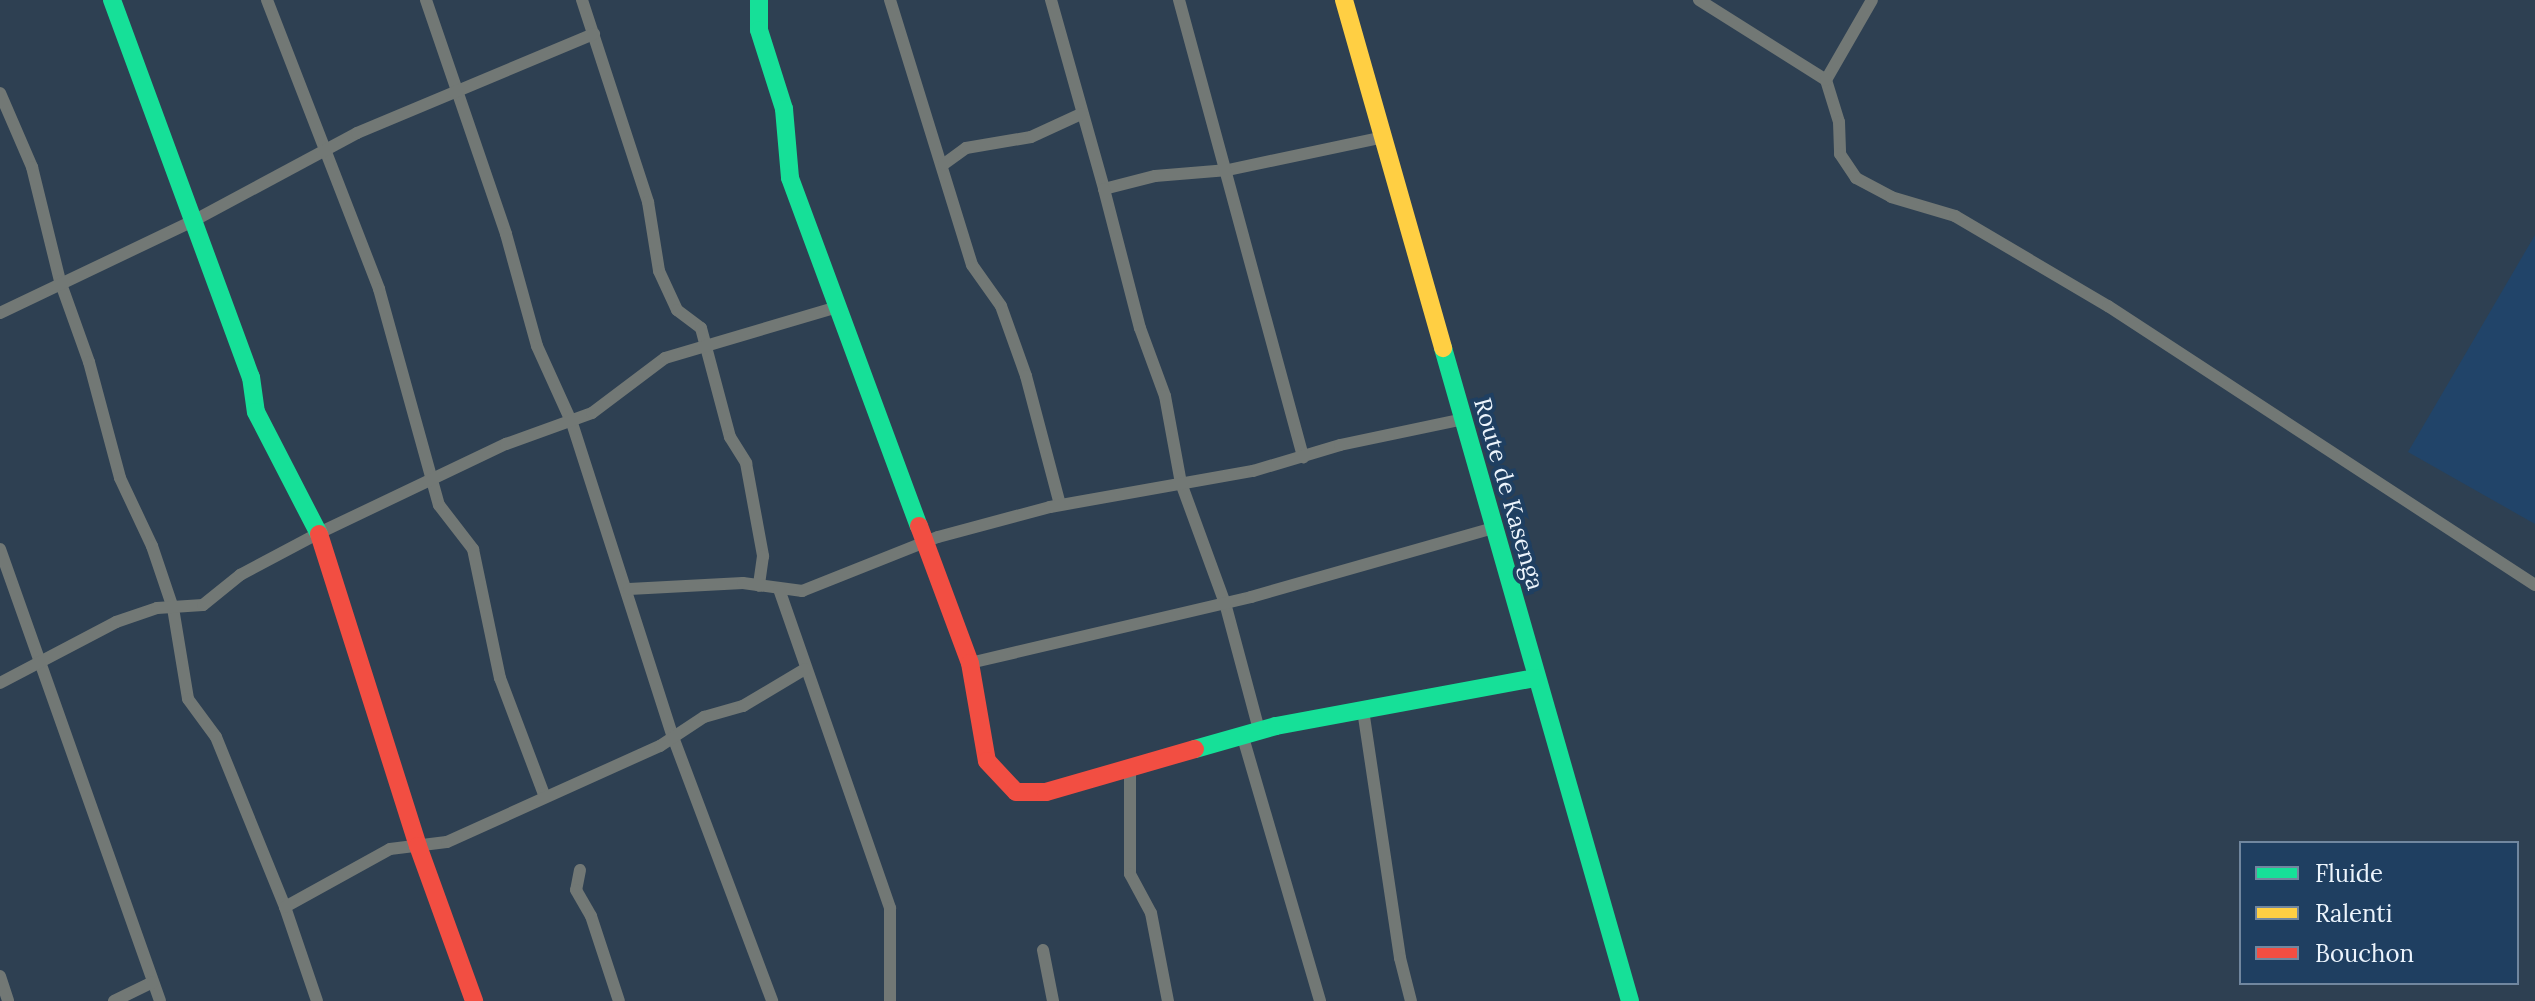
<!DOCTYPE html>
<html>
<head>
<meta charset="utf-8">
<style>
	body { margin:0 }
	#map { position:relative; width:2535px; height:1001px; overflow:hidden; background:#2e4052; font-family:Lora,serif }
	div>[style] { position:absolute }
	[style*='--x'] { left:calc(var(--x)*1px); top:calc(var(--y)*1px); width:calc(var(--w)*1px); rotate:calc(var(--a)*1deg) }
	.built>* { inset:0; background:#214469 }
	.street>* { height:12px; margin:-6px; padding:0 6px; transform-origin:6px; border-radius:6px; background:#727875 }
	.fast>* { height:18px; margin:-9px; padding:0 9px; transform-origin:9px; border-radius:9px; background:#16e098 }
	.slow>* { height:18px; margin:-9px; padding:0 9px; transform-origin:9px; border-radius:9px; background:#ffcf43 }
	.jam>* { height:18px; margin:-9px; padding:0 9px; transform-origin:9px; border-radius:9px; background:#f24e42 }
	span { translate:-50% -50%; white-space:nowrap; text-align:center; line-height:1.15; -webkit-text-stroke:8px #1f3f61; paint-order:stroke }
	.street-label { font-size:24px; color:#ecf4fc }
	.legend { position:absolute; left:2239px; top:841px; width:280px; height:144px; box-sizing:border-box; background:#1f3f61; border:2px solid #71879f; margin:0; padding:10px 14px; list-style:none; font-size:24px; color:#ecf4fc }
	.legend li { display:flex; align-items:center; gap:16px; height:40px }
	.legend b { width:40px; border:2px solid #71879f }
</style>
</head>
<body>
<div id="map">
	<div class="built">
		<div style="clip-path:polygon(2535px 235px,2535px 524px,2408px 452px)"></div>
	</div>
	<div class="street">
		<div style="--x:267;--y:0;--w:310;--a:68.8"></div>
		<div style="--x:379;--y:289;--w:224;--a:74.5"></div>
		<div style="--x:439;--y:505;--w:56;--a:52.3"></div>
		<div style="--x:473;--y:549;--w:132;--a:78.2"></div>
		<div style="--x:500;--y:678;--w:127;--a:69.3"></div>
		<div style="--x:426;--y:0;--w:247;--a:71.1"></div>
		<div style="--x:506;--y:234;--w:116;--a:74.5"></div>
		<div style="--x:537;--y:346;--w:85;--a:65.6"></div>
		<div style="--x:572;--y:423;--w:330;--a:72.2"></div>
		<div style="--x:673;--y:737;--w:282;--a:69.4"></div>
		<div style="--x:582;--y:0;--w:213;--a:71.9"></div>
		<div style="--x:648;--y:202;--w:70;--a:80.9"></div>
		<div style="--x:659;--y:271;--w:43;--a:65.2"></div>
		<div style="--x:677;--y:310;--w:30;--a:37"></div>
		<div style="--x:701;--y:328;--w:113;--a:75.1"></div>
		<div style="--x:730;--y:437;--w:31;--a:58"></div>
		<div style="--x:746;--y:463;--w:95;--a:79.6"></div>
		<div style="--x:763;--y:556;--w:30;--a:98"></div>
		<div style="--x:890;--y:0;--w:277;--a:72.8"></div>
		<div style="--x:972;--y:265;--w:50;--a:54.7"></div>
		<div style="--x:1001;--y:306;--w:74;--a:70.3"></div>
		<div style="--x:1026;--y:376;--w:133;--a:75.2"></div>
		<div style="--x:1051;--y:0;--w:196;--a:74.3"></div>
		<div style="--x:1104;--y:189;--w:53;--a:-14.3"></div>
		<div style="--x:1155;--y:176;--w:73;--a:-4.7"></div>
		<div style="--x:1228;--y:170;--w:159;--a:-11.9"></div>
		<div style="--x:1179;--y:0;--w:474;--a:74.8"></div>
		<div style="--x:1699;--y:0;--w:150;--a:32.2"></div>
		<div style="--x:1826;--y:80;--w:44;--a:72.8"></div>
		<div style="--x:1839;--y:122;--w:32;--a:88"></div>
		<div style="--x:1840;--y:154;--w:29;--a:56"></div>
		<div style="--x:1856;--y:178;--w:40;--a:28"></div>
		<div style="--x:1891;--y:197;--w:67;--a:16.5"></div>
		<div style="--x:1955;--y:216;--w:178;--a:30.5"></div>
		<div style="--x:2108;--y:306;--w:510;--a:33.16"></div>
		<div style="--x:1826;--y:80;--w:92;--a:-60.1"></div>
		<div style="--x:0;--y:93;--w:81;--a:66.6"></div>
		<div style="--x:32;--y:167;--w:117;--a:76.2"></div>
		<div style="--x:60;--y:281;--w:86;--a:70.3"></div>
		<div style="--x:89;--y:362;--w:120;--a:75"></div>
		<div style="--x:120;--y:478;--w:75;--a:64.8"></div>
		<div style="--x:152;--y:546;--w:65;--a:71.3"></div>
		<div style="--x:173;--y:608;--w:92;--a:80.6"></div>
		<div style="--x:188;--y:699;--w:47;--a:53.6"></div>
		<div style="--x:216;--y:737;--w:183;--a:67.9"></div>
		<div style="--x:285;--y:907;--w:99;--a:71.2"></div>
		<div style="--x:944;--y:164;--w:27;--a:-36"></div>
		<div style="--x:966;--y:148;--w:66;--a:-9.6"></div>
		<div style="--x:1031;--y:137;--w:55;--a:-24.7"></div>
		<div style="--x:1104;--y:189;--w:144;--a:75.5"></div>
		<div style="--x:1140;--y:328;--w:72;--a:69.8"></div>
		<div style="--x:1165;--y:396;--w:88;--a:79.6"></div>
		<div style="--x:1181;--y:483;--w:128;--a:69.9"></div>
		<div style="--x:1225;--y:603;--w:131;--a:75"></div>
		<div style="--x:0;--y:313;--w:216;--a:-25.5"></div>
		<div style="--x:195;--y:220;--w:184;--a:-28.2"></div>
		<div style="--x:357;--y:133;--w:257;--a:-22.7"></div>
		<div style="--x:0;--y:549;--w:479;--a:70.5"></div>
		<div style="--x:629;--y:589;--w:114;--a:-3"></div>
		<div style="--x:743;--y:583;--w:60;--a:7.7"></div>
		<div style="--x:802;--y:591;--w:146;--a:-21.7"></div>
		<div style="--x:938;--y:537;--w:116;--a:-15"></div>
		<div style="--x:1050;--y:507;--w:206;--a:-10.1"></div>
		<div style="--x:1253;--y:471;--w:91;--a:-16.6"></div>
		<div style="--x:1340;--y:445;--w:126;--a:-11.9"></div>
		<div style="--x:779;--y:589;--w:338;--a:70.8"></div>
		<div style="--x:890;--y:908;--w:93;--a:90"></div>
		<div style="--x:970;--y:663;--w:289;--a:-13.2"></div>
		<div style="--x:1251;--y:597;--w:253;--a:-15.9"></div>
		<div style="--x:0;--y:683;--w:131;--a:-27.7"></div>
		<div style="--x:116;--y:622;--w:43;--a:-18.9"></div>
		<div style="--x:157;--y:608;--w:46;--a:-3.7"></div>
		<div style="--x:203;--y:605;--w:48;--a:-39"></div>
		<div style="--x:240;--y:575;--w:89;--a:-28"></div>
		<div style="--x:319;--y:533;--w:207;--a:-25.5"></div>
		<div style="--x:506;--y:444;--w:91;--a:-19.8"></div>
		<div style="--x:592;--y:413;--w:91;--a:-37"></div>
		<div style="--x:665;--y:358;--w:179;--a:-16.5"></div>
		<div style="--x:1363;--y:710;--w:251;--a:81.5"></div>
		<div style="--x:1400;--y:958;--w:44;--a:75.7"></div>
		<div style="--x:1242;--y:734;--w:278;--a:73.7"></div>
		<div style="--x:1130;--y:768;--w:106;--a:90"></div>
		<div style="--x:1130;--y:874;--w:44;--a:61.7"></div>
		<div style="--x:1151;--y:913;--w:90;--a:79.1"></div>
		<div style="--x:580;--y:870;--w:20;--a:101"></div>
		<div style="--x:576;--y:890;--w:30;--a:60"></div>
		<div style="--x:591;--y:916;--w:89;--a:71.8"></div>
		<div style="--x:285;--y:907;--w:120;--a:-28.9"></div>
		<div style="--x:390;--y:849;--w:57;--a:-7"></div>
		<div style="--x:447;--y:842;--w:234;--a:-24.3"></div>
		<div style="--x:660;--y:746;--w:53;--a:-33.4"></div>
		<div style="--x:704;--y:717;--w:41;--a:-15.8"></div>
		<div style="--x:743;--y:706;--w:72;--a:-30.8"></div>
		<div style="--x:1043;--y:950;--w:52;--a:78.9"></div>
		<div style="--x:0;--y:976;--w:26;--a:72"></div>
		<div style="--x:114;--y:1001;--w:43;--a:-26"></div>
	</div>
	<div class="fast">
		<div style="--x:112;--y:0;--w:402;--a:69.8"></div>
		<div style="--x:251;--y:377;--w:35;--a:82"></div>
		<div style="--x:256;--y:412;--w:137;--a:62.7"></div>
		<div style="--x:759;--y:0;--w:30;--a:90"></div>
		<div style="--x:759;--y:30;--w:83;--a:72.4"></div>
		<div style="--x:784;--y:109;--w:69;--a:85"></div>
		<div style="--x:790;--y:178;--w:371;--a:69.7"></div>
		<div style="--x:1443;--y:348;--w:679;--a:74.02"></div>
		<div style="--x:1195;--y:749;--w:84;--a:-15.9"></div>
		<div style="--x:1276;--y:726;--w:264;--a:-10.5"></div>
	</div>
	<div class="slow">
		<div style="--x:1344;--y:0;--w:362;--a:74.1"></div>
	</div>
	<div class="jam">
		<div style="--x:919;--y:526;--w:146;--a:69.6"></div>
		<div style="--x:970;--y:663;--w:99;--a:80.2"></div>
		<div style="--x:987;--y:761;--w:42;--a:46.9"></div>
		<div style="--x:1016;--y:792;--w:30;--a:0"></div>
		<div style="--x:1046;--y:792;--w:155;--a:-16.1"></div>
		<div style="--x:319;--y:534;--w:327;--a:72.4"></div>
		<div style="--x:418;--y:846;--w:165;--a:70.1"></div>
	</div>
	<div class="street-label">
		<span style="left:1509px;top:494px;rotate:74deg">Route de Kasenga</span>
	</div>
	<ul class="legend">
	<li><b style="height:10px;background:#16e098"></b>Fluide</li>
	<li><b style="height:10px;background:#ffcf43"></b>Ralenti</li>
	<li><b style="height:10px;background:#f24e42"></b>Bouchon</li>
	</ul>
</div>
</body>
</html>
